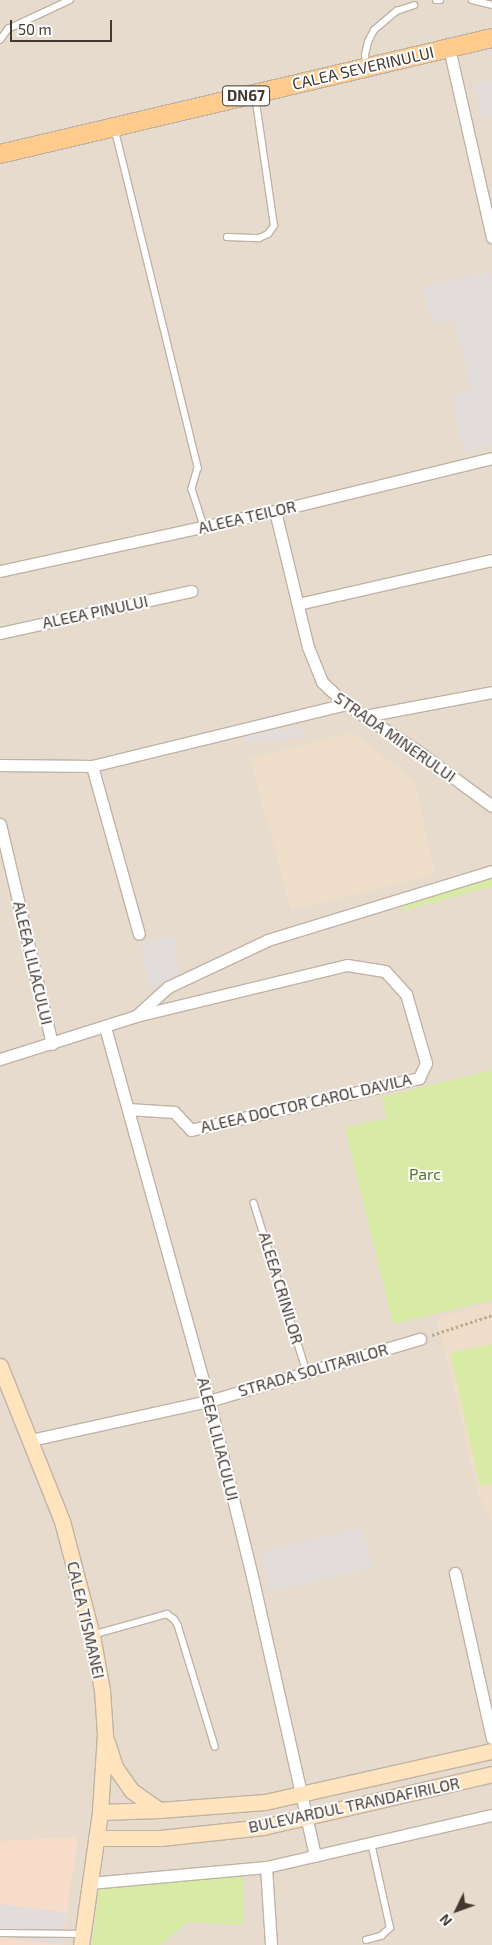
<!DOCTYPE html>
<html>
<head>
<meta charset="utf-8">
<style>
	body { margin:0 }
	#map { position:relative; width:492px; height:1945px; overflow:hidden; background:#f2eae1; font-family:"Exo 2",sans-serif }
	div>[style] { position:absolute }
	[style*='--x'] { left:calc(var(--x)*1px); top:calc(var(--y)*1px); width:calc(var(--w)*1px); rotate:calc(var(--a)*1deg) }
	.residential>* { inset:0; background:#e7dbce; transform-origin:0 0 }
	.commercial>* { inset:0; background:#f7dcc9 }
	.education>* { inset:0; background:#edddc9 }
	.green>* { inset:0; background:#d7eba5 }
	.parking>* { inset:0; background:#e2ddda; transform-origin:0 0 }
	.path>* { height:2.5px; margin-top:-1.25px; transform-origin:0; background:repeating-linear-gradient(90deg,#c1a993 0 2.5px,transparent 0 5px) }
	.roads { filter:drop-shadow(1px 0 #c0b3a6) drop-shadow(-1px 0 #c0b3a6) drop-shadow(0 1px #c0b3a6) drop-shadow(0 -1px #c0b3a6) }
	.lane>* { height:5.5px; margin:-2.75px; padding:0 2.75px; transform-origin:2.75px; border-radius:2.75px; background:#fff }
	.street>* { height:11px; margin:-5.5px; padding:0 5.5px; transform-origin:5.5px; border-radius:5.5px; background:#fff }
	.secondary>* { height:15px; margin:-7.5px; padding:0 7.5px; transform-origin:7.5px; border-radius:7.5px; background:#ffe4be }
	.primary>* { height:18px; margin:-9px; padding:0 9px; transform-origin:9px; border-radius:9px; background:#ffcc8d }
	span { translate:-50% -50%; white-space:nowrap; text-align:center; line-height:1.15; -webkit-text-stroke:4px #fff; paint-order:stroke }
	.shield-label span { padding:1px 4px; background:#fff; border:1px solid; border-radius:4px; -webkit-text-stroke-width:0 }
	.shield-label { font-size:15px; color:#433931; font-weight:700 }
	.street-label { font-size:16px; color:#433931 }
	.park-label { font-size:16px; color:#517921 }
	.north { position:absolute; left:432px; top:1885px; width:50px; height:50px; -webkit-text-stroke:4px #fff; paint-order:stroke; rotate:228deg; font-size:14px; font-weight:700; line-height:20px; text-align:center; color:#433931 }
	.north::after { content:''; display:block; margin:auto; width:18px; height:22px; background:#433931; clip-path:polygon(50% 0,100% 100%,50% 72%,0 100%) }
	.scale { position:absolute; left:10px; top:20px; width:102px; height:22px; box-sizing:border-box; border:2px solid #433931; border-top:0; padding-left:6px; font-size:15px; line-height:18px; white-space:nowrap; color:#433931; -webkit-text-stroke:4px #fff; paint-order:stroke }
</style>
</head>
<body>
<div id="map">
	<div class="residential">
		<div style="left:0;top:0;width:492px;height:1945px"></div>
	</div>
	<div class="commercial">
		<div style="clip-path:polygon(78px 1837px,62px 1945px,0 1945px,0 1841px)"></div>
	</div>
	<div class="education">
		<div style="clip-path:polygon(352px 732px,415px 781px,435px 875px,291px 911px,250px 758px)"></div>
		<div style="clip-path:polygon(492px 1303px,492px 1521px,478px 1493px,437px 1317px)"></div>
	</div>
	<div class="green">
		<div style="clip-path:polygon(492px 877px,492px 886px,403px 911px,401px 904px)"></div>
		<div style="clip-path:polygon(492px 1070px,492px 1300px,393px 1324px,345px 1128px,387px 1118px,382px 1097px)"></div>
		<div style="clip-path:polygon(492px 1344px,492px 1484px,480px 1486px,450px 1353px)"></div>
		<div style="clip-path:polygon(243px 1876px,243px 1925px,188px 1922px,160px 1945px,92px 1945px,99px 1888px)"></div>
	</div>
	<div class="parking">
		<div style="clip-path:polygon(492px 80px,492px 116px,482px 118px,474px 84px)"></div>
		<div style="clip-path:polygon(489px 272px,492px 285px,492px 446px,464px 453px,452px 395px,471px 390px,455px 320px,432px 324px,423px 287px)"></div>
		<div style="left:301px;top:728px;width:9px;height:58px;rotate:84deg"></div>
		<div style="clip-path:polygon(174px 937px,179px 977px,150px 988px,140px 943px)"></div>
		<div style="left:363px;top:1528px;width:41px;height:105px;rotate:77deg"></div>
		<div style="left:66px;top:1912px;width:33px;height:66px;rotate:97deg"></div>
	</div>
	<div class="path">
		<div style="--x:432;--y:1335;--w:63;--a:-18.4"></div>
	</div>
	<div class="roads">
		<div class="lane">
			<div style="--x:436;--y:0;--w:4;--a:0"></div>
			<div style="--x:472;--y:0;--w:21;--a:14"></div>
			<div style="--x:0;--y:40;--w:14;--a:-54"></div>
			<div style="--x:8;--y:29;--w:68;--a:-25.1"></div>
			<div style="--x:366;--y:65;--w:10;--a:-96"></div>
			<div style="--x:365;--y:55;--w:13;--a:-77"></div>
			<div style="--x:368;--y:42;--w:13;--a:-63"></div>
			<div style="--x:374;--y:30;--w:30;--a:-40"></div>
			<div style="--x:397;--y:11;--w:18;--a:-19"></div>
			<div style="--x:115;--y:129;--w:349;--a:76.2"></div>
			<div style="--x:198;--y:468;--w:22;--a:106"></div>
			<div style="--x:192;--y:489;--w:40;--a:72"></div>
			<div style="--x:227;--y:237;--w:32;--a:2"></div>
			<div style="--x:259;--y:238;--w:10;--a:-24"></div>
			<div style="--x:268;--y:234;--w:10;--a:-53"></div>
			<div style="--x:274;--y:226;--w:131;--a:-98.3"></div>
			<div style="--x:254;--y:1203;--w:177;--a:72.6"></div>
			<div style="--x:92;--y:1635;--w:78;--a:-15.6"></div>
			<div style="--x:167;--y:1614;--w:9;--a:36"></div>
			<div style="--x:174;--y:1619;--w:7;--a:56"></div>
			<div style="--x:178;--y:1625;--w:127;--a:73"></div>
			<div style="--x:0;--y:1933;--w:82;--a:0.7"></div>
			<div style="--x:366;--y:1940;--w:16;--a:-15"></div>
			<div style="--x:381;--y:1936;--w:12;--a:-42"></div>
			<div style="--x:390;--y:1928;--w:87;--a:-102.6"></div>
		</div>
		<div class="street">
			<div style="--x:449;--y:48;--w:194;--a:77.2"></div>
			<div style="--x:275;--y:511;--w:140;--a:76.4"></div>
			<div style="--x:308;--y:647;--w:38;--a:68"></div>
			<div style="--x:322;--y:682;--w:33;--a:43"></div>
			<div style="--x:346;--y:704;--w:84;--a:33.3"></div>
			<div style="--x:416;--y:750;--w:94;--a:36.4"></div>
			<div style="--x:0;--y:571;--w:281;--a:-12.3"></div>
			<div style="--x:275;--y:511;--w:223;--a:-13.7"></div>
			<div style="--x:298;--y:604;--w:199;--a:-12.8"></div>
			<div style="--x:0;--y:633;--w:196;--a:-12.4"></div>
			<div style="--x:365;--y:716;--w:129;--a:-10.7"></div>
			<div style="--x:0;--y:765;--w:92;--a:0.6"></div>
			<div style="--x:92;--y:766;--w:261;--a:-13.7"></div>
			<div style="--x:92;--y:766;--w:174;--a:74.4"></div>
			<div style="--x:0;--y:824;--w:226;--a:76.7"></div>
			<div style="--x:137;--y:1015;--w:42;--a:-42.1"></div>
			<div style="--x:168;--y:987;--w:110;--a:-25.2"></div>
			<div style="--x:268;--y:940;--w:234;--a:-17.1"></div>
			<div style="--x:105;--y:1027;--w:388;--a:74.5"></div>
			<div style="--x:209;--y:1401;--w:180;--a:76.2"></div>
			<div style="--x:252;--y:1576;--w:287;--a:77.3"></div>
			<div style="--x:0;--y:1059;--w:143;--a:-17.5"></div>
			<div style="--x:136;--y:1016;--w:217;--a:-13.6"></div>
			<div style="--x:347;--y:965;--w:38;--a:9"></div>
			<div style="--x:385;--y:971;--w:31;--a:48"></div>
			<div style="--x:406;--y:994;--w:72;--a:73.8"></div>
			<div style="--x:426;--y:1063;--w:17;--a:115"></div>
			<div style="--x:419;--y:1078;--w:234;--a:167.2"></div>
			<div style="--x:191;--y:1130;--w:25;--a:-133"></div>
			<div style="--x:174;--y:1112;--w:46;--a:-176.3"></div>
			<div style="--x:31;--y:1440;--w:182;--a:-12.4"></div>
			<div style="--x:209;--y:1401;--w:220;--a:-16.4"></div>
			<div style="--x:455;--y:1573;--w:169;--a:77.4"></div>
			<div style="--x:266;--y:1867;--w:78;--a:86.3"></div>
			<div style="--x:90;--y:1883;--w:177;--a:-5.2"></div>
			<div style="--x:266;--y:1867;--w:232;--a:-13"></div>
		</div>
		<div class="secondary">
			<div style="--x:0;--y:1366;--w:167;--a:68.2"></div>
			<div style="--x:62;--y:1521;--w:118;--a:75.3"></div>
			<div style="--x:92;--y:1635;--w:56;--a:79.7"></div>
			<div style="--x:102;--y:1690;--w:44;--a:86.1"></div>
			<div style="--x:105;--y:1734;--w:78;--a:93.7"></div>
			<div style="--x:100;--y:1812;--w:134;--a:98.1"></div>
			<div style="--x:107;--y:1742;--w:26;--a:72"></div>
			<div style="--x:115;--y:1767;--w:29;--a:55"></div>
			<div style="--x:132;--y:1791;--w:33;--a:35"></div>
			<div style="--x:100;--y:1812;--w:59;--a:-1.9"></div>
			<div style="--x:159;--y:1810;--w:106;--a:-4.3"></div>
			<div style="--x:265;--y:1802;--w:233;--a:-12.7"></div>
			<div style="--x:96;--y:1838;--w:64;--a:0"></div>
			<div style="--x:160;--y:1838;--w:104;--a:-6.1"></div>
			<div style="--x:263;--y:1827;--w:235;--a:-13"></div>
		</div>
		<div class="primary">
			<div style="--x:0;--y:154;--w:505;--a:-13.27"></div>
		</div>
	</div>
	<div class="shield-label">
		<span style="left:246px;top:96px">DN67</span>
	</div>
	<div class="street-label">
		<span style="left:363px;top:68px;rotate:-13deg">CALEA SEVERINULUI</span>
		<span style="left:247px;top:517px;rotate:-13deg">ALEEA TEILOR</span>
		<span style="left:95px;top:612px;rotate:-12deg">ALEEA PINULUI</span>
		<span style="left:395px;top:737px;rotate:35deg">STRADA MINERULUI</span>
		<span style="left:33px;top:963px;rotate:77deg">ALEEA LILIACULUI</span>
		<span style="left:306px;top:1103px;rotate:-13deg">ALEEA DOCTOR CAROL DAVILA</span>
		<span style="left:281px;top:1288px;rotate:73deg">ALEEA CRINILOR</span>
		<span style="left:313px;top:1370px;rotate:-16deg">STRADA SOLITARILOR</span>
		<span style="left:218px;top:1439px;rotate:76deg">ALEEA LILIACULUI</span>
		<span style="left:86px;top:1620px;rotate:77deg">CALEA TISMANEI</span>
		<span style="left:354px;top:1805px;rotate:-12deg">BULEVARDUL TRANDAFIRILOR</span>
	</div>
	<div class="park-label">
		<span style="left:425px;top:1174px">Parc</span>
	</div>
	<div class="north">N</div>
	<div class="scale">50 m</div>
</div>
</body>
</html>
